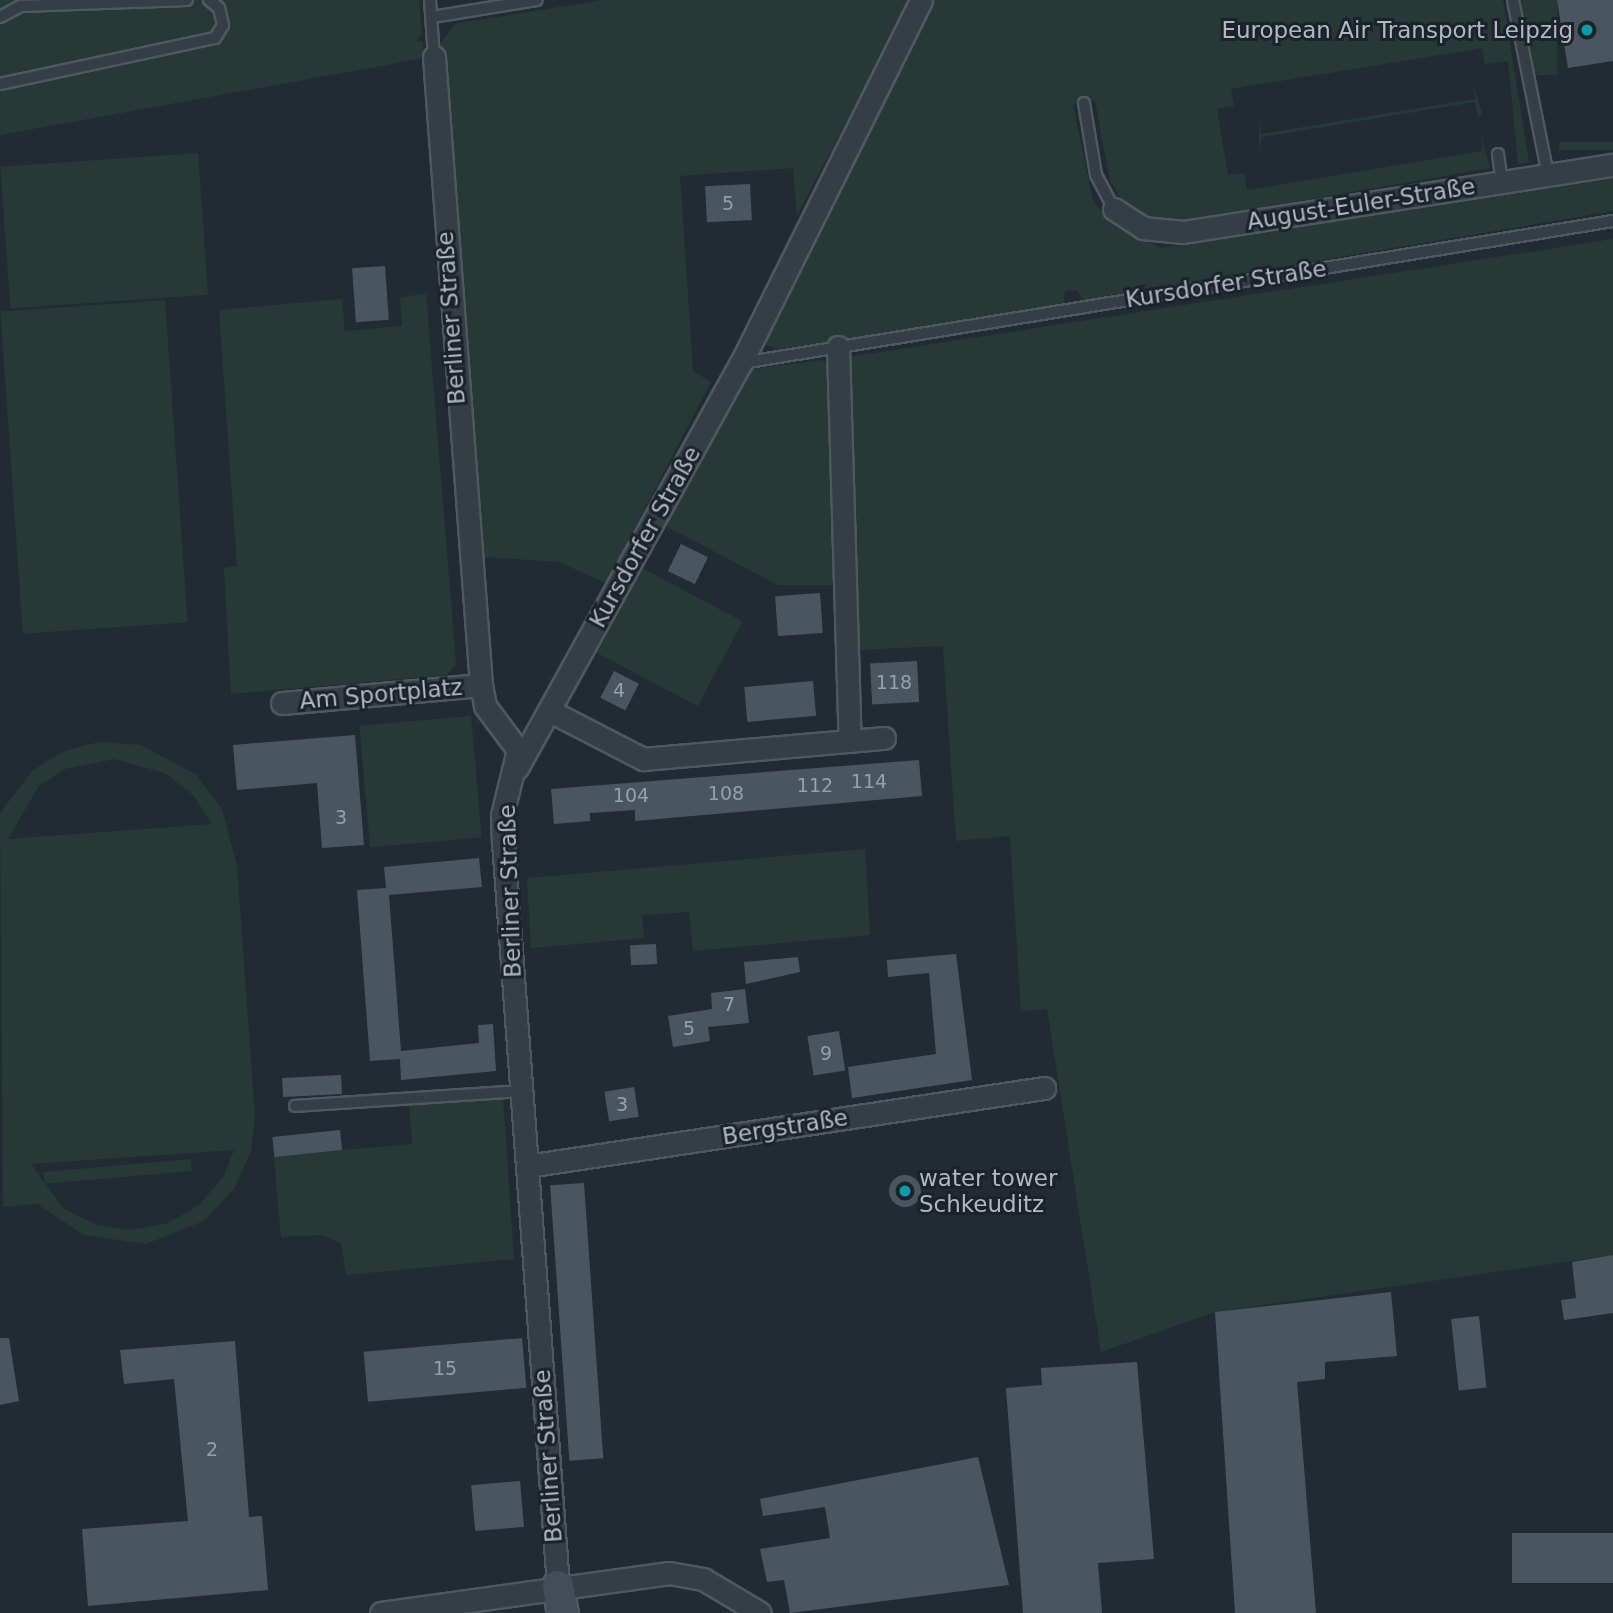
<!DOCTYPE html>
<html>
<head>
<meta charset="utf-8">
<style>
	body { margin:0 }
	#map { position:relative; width:1613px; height:1613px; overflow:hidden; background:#222b34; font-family:"DejaVu Sans",sans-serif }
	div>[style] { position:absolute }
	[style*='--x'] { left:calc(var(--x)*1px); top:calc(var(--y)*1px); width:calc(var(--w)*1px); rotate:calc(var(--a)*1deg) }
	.green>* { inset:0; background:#273937; transform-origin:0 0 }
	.building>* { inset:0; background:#4a565f; transform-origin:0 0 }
	.round { border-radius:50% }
	.roads { filter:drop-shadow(2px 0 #4f585f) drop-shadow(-2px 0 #4f585f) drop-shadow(0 2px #4f585f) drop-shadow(0 -2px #4f585f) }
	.lane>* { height:10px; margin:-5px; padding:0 5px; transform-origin:5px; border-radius:5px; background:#353d45 }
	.street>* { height:21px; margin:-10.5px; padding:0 10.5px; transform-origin:10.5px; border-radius:10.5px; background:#353d45 }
	.secondary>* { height:30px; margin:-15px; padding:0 15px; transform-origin:15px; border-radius:15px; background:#444d57 }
	.dots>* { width:19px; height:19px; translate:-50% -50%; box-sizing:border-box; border:4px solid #1b2229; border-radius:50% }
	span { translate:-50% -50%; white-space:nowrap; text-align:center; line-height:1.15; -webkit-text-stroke:6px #1b2229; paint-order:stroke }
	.number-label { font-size:19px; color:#96a0a8 }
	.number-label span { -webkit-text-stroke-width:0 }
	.poi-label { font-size:23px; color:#afb8c1 }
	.right { translate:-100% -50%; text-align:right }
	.left { translate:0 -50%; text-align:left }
	.street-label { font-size:23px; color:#afb8c1 }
</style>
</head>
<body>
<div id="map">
	<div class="green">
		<div style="clip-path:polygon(0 0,419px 0,422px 33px,416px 41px,422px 41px,425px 58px,0 135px)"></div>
		<div style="clip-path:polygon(602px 0,910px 0,797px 216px,793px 168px,680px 176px,693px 371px,711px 382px,606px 583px,559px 562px,484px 557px,441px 43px,455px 24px)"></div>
		<div style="clip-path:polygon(931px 0,1503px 0,1529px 162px,1518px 164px,1508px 61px,1485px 64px,1482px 48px,1231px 89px,1234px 106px,1217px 109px,1228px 175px,1244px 173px,1247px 190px,1483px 151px,1481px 135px,1490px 168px,1183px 221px,1153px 221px,1127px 207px,1110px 181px,1095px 101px,1073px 105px,1093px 201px,1114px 226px,1161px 248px,1613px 179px,1613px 211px,1084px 300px,1076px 290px,1065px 291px,1063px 306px,778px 349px,754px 341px)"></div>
		<div style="left:1522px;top:0;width:35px;height:75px"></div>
		<div style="clip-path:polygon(1473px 84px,1482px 113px,1478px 117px,1475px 102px,1262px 137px,1259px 150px,1259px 120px,1261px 134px,1475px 99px)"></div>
		<div style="left:1613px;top:142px;width:8px;height:54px;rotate:90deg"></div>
		<div style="left:198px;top:153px;width:142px;height:198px;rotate:86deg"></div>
		<div style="clip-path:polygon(1613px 239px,1613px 1255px,1215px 1312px,1101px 1352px,1047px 1009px,1021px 1011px,1010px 836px,956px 841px,943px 646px,856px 650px,848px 357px)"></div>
		<div style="clip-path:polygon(426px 294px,456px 664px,447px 675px,231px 694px,224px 568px,237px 566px,219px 310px,342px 299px,345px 331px,402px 326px,400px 297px)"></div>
		<div style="left:165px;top:300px;width:323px;height:165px;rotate:86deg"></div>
		<div style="clip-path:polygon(823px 360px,829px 365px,838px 585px,778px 585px,660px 523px,739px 376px,753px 369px)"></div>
		<div style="left:642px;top:568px;width:114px;height:96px;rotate:28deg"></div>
		<div style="left:471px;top:716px;width:122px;height:112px;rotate:85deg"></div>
		<div style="clip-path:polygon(evenodd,99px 742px,141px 745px,195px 774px,222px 809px,237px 866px,255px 1117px,251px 1151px,234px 1189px,204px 1221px,146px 1244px,84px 1235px,37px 1204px,3px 1207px,0 813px,33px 770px,64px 751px,99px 742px,114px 759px,165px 773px,194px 796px,212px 824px,8px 839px,38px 787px,65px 769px,114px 759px,99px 742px,234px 1150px,224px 1176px,199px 1205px,168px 1223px,132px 1230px,97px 1225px,64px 1209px,31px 1164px,234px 1150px)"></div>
		<div style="clip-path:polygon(865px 849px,870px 935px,693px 951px,689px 912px,642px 915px,644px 938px,531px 948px,527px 878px)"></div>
		<div style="clip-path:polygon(503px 1098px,514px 1259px,346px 1275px,341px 1243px,321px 1235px,281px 1237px,274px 1156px,412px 1144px,409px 1104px)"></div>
		<div style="left:191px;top:1159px;width:12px;height:148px;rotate:85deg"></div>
	</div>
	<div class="building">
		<div style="clip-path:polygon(1557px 0,1613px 0,1613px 61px,1568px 68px)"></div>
		<div style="left:750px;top:184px;width:36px;height:45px;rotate:87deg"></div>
		<div style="left:385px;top:266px;width:54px;height:33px;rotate:86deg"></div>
		<div style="left:681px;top:544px;width:30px;height:30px;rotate:26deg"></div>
		<div style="left:820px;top:593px;width:40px;height:45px;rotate:86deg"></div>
		<div style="left:917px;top:661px;width:41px;height:47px;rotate:87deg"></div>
		<div style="left:614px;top:671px;width:28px;height:30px;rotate:27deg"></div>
		<div style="left:813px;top:681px;width:35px;height:69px;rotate:85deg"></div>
		<div style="clip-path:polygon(355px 735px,364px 845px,322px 848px,317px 783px,237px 790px,233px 745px)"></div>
		<div style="clip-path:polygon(919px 760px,922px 796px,635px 821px,635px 810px,590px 813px,590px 821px,554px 824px,551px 789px)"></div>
		<div style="clip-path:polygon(479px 858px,482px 887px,389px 895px,401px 1051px,479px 1043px,478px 1025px,493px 1024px,496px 1071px,401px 1080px,400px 1059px,370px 1061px,357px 890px,386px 888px,384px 867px)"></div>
		<div style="left:656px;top:944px;width:20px;height:26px;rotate:87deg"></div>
		<div style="clip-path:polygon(956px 954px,972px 1080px,852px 1098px,848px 1067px,936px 1054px,929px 973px,888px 977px,887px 960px)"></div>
		<div style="clip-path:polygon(798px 957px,800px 972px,746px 984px,744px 962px)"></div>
		<div style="clip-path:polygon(745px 989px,749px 1023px,708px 1027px,710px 1041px,673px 1047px,668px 1016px,712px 1009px,711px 993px)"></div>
		<div style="left:839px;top:1031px;width:40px;height:32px;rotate:81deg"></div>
		<div style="left:341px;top:1075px;width:19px;height:59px;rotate:87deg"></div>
		<div style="left:634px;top:1087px;width:30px;height:30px;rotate:81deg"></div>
		<div style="left:340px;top:1130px;width:20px;height:68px;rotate:84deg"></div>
		<div class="round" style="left:889px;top:1175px;width:32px;height:32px"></div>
		<div style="left:584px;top:1183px;width:276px;height:34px;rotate:86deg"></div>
		<div style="clip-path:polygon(1613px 1255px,1613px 1313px,1564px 1320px,1561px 1300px,1576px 1298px,1572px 1262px)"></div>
		<div style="clip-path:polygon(1391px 1292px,1397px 1356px,1325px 1362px,1325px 1379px,1297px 1382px,1316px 1613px,1235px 1613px,1215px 1312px)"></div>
		<div style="left:1479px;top:1316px;width:72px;height:28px;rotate:84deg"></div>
		<div style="clip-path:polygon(0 1338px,9px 1338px,19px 1401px,0 1405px)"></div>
		<div style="left:522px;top:1338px;width:50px;height:159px;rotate:85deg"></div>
		<div style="clip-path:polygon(235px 1341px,249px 1517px,262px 1516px,268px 1590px,88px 1606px,82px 1529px,188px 1521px,174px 1379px,124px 1384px,120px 1350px)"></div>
		<div style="clip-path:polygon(1137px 1362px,1154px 1559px,1098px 1563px,1102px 1613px,1023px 1613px,1006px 1388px,1042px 1385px,1041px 1368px)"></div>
		<div style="clip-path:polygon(978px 1457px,1009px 1585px,790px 1613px,784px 1580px,767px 1582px,760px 1549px,830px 1538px,825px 1507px,763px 1516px,760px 1499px)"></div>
		<div style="left:520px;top:1481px;width:46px;height:49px;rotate:85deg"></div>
		<div style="left:1613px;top:1533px;width:50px;height:101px;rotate:90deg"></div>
	</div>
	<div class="roads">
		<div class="lane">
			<div style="--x:430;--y:0;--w:57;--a:86"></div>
			<div style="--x:1513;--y:0;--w:178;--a:78.7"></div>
			<div style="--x:0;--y:17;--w:24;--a:-28"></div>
			<div style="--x:21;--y:6;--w:166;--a:-2.1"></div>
			<div style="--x:432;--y:17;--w:106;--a:-9.2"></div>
			<div style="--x:0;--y:84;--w:220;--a:-12.1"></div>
			<div style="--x:215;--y:38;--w:15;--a:-58"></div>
			<div style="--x:223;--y:25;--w:17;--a:-103"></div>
			<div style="--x:219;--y:8;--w:13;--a:-141"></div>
			<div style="--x:1084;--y:103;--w:73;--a:80.5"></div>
			<div style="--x:1096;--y:175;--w:38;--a:62"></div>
			<div style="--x:1498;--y:154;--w:28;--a:82"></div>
			<div style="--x:742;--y:363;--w:882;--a:-9.26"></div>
			<div style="--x:295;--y:1106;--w:226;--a:-3.8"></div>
		</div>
		<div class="street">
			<div style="--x:434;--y:57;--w:630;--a:85.72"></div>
			<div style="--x:481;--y:685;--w:21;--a:79"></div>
			<div style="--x:485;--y:706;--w:55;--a:53.1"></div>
			<div style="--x:518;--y:750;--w:67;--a:103.8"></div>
			<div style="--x:502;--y:815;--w:27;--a:88"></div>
			<div style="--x:503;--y:842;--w:746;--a:85.77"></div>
			<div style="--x:1114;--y:209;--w:35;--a:33"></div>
			<div style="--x:1143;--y:228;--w:40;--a:5.7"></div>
			<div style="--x:1183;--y:232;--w:435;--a:-8.9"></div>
			<div style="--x:838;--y:347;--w:394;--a:88.3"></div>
			<div style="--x:282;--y:703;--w:200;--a:-5.2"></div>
			<div style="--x:550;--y:711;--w:105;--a:27.3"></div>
			<div style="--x:643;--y:759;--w:242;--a:-5"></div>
			<div style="--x:517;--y:768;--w:463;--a:-61.1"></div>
			<div style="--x:741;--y:363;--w:405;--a:-63.6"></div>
			<div style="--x:527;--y:1166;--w:523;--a:-8.58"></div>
			<div style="--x:381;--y:1613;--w:291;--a:-7.9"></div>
			<div style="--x:669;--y:1573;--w:35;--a:10"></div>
			<div style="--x:703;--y:1579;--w:66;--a:30.8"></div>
		</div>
		<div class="secondary">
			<div style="--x:558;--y:1586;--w:27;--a:80"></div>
		</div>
	</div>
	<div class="dots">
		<div style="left:1587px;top:30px;background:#0f9aa8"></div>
		<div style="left:905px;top:1191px;background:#0f9aa8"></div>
	</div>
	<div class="number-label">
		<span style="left:728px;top:204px">5</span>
		<span style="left:894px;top:683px">118</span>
		<span style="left:619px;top:691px">4</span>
		<span style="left:869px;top:782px">114</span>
		<span style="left:815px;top:786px">112</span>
		<span style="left:726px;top:794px">108</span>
		<span style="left:631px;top:796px">104</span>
		<span style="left:341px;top:818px">3</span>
		<span style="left:729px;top:1005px">7</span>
		<span style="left:689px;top:1029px">5</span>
		<span style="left:826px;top:1054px">9</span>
		<span style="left:622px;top:1105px">3</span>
		<span style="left:445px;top:1369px">15</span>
		<span style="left:212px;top:1450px">2</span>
	</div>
	<div class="poi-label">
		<span class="right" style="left:1573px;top:30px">European Air Transport Leipzig</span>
		<span class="left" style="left:919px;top:1191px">water tower<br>Schkeuditz</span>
	</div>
	<div class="street-label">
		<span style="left:1361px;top:204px;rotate:-9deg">August-Euler-Straße</span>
		<span style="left:1226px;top:284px;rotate:-9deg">Kursdorfer Straße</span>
		<span style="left:451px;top:318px;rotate:-94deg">Berliner Straße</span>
		<span style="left:645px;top:537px;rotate:-61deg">Kursdorfer Straße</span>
		<span style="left:381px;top:694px;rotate:-5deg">Am Sportplatz</span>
		<span style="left:510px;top:891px;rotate:-92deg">Berliner Straße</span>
		<span style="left:785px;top:1127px;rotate:-9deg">Bergstraße</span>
		<span style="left:548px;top:1456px;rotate:-94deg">Berliner Straße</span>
	</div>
</div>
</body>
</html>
